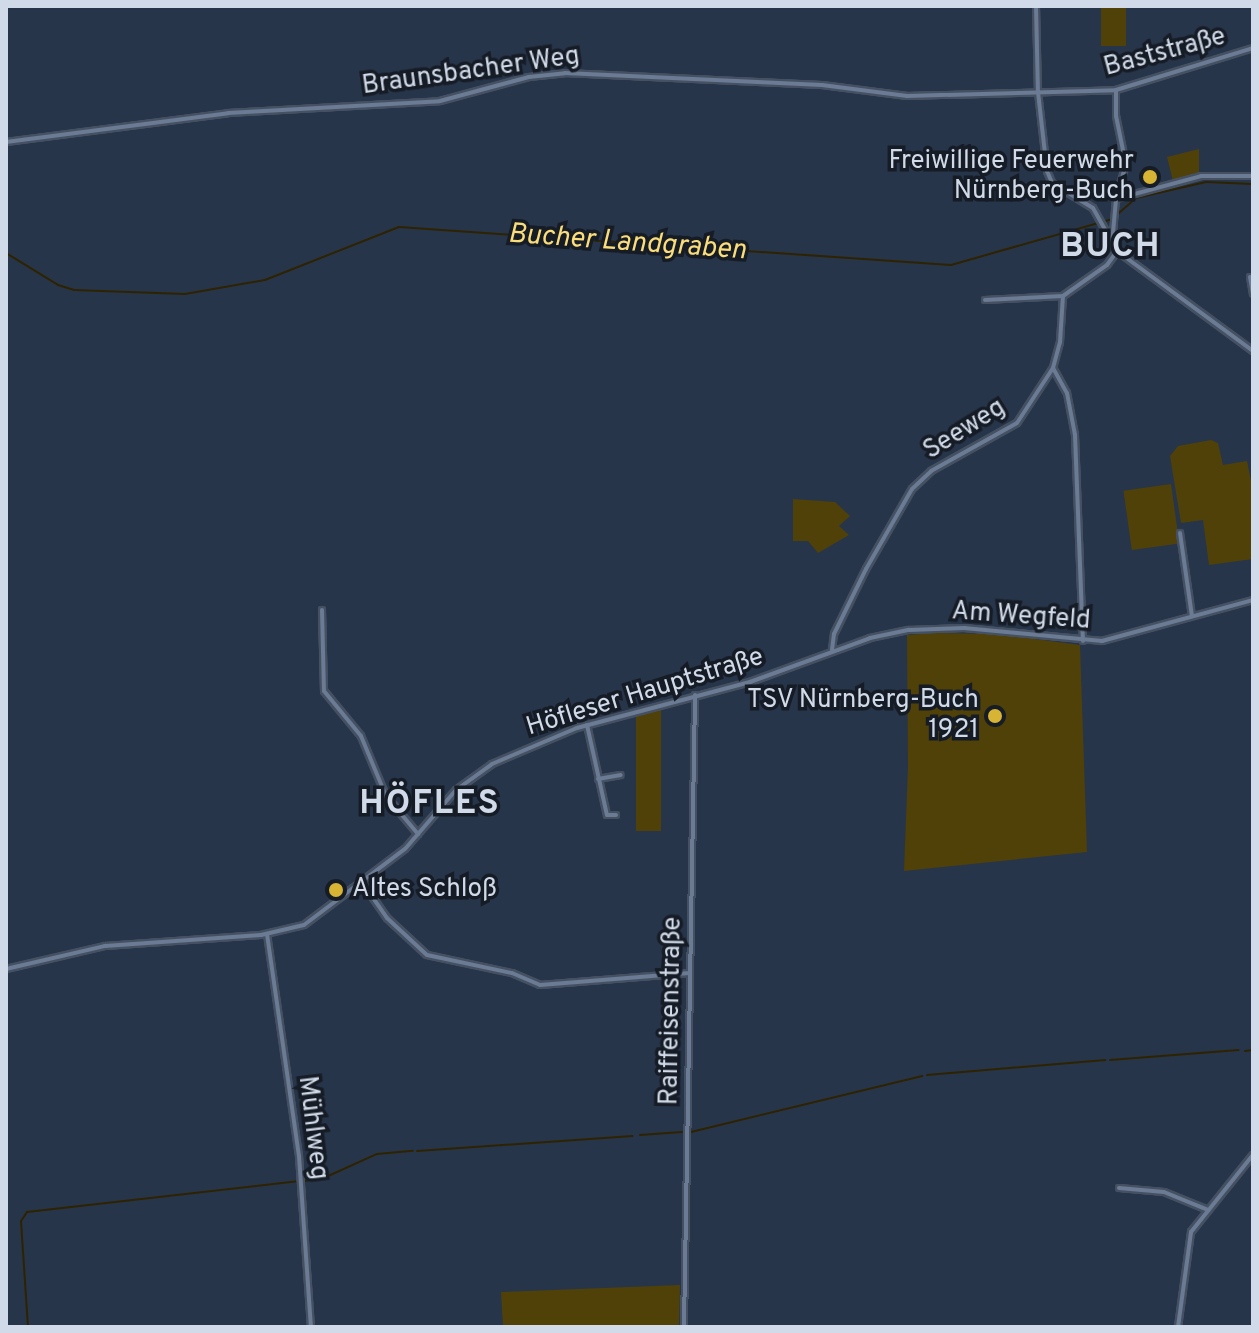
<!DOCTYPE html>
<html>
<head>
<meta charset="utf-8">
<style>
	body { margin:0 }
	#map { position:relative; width:1259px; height:1333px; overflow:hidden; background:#27354a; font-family:Overpass,sans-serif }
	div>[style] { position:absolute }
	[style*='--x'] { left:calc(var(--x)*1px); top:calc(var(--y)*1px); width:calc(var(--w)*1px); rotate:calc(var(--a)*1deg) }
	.green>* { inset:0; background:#504109; transform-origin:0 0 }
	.stream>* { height:2px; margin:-1px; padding:0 1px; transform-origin:1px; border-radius:1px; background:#2e2300 }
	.roads { filter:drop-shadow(2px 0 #455163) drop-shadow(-2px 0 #455163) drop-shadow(0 2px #455163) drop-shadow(0 -2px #455163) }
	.minor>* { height:4px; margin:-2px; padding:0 2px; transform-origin:2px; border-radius:2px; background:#6b7b93 }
	.tertiary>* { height:4px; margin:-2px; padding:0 2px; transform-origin:2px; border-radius:2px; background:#6b7b93 }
	.dots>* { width:22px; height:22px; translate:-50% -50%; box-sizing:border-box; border:4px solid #161c26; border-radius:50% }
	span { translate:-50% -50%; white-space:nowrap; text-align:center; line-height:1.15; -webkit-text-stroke:7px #161c26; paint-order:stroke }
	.street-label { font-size:26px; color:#d1dae8 }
	.poi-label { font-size:26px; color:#d1dae8 }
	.right { translate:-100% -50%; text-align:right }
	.left { translate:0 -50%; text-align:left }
	.water-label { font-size:28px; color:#fadd7a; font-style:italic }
	.district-label { font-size:34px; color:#d1dae8; font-weight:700; letter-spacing:2px }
	.frame { position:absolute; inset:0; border:8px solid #d1dae8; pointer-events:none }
</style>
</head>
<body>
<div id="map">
	<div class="green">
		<div style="left:1101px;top:6px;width:25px;height:40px"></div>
		<div style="clip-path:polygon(1199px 149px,1199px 174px,1173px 181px,1167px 157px)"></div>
		<div style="clip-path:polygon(1211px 440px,1218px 443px,1223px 465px,1247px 461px,1253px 491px,1253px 559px,1209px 565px,1203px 520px,1181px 523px,1170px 456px,1178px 446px)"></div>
		<div style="left:1171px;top:484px;width:60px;height:48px;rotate:82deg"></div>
		<div style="clip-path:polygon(793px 499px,835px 502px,850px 516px,839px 526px,849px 535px,818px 553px,808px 541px,793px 541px)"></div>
		<div style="clip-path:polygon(934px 633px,996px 634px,1080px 645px,1087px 852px,904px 871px,908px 767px,907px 635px)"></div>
		<div style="left:661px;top:708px;width:123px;height:25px;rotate:90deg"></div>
		<div style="clip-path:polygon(680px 1285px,679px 1327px,503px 1327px,501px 1292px)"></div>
	</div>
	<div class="stream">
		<div style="--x:6;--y:253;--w:61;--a:31.6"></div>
		<div style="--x:58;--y:285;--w:17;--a:17"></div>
		<div style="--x:74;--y:290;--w:111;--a:2.1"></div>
		<div style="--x:185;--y:294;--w:81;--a:-9.9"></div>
		<div style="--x:265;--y:280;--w:144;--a:-21.6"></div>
		<div style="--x:399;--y:227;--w:553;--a:3.94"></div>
		<div style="--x:951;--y:265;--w:167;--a:-15.9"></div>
		<div style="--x:1112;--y:219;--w:32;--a:-41"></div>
		<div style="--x:1136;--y:198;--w:72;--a:-12.9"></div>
		<div style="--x:1206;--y:182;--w:47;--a:2.4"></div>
		<div style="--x:1245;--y:1051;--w:8;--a:-7"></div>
		<div style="--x:1110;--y:1060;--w:129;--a:-4.4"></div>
		<div style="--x:927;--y:1075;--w:179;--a:-4.8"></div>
		<div style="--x:691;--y:1132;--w:238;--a:-13.6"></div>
		<div style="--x:640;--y:1135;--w:42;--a:-4.1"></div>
		<div style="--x:417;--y:1151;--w:216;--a:-4"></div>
		<div style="--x:305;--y:1181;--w:21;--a:-11"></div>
		<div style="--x:326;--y:1177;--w:56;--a:-24.3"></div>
		<div style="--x:377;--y:1154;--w:36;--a:-5"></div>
		<div style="--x:28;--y:1327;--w:106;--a:-93.8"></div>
		<div style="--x:21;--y:1221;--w:11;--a:-56"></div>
		<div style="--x:27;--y:1212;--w:272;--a:-6.5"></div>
	</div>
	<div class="roads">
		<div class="minor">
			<div style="--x:1036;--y:6;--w:86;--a:88.7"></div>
			<div style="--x:1038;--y:92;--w:80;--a:83.5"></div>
			<div style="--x:1047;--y:171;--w:13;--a:67"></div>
			<div style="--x:1052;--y:183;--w:48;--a:31.4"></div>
			<div style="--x:1093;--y:208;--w:49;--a:60.8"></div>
			<div style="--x:1117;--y:251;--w:169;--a:36.3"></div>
			<div style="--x:6;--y:142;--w:224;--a:-7.4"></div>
			<div style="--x:228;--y:113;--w:212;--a:-3.2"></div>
			<div style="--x:440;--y:101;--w:92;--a:-15.1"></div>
			<div style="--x:529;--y:77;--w:36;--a:-6"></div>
			<div style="--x:565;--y:73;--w:257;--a:2.7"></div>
			<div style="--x:822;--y:85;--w:86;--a:7.4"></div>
			<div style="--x:907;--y:96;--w:209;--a:-1.6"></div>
			<div style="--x:1116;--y:90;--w:143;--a:-17"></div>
			<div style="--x:1116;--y:199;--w:88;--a:-15.1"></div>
			<div style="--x:1201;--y:176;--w:52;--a:0"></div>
			<div style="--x:1112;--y:244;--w:45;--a:-84.9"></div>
			<div style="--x:1116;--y:199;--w:35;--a:-74"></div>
			<div style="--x:1126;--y:165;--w:50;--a:-101.5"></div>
			<div style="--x:1116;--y:116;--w:26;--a:-90"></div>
			<div style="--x:1250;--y:277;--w:17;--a:80"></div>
			<div style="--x:985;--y:300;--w:78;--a:-2.9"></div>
			<div style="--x:1053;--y:368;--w:29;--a:61"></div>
			<div style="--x:1067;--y:393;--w:43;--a:79.2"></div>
			<div style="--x:1075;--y:435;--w:206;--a:87.8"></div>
			<div style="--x:1180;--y:533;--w:84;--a:81.8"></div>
			<div style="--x:322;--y:610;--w:81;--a:88.6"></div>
			<div style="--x:324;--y:691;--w:58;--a:50.6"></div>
			<div style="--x:361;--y:736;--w:65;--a:67.4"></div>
			<div style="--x:386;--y:796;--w:50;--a:49.9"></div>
			<div style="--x:832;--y:650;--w:16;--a:-83"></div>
			<div style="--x:834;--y:634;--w:72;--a:-63.8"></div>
			<div style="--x:866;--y:569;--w:92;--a:-60.1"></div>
			<div style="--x:912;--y:489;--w:26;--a:-43"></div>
			<div style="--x:931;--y:471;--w:98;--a:-29.2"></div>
			<div style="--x:1017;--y:423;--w:66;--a:-56.8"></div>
			<div style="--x:1053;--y:368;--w:27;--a:-75"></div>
			<div style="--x:1060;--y:342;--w:46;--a:-86.3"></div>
			<div style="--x:1063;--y:296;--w:54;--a:-35.2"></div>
			<div style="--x:1107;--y:265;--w:17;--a:-54"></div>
			<div style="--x:587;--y:725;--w:92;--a:77.5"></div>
			<div style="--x:607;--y:815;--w:9;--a:0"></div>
			<div style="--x:598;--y:779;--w:23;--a:-10"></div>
			<div style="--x:362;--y:882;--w:44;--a:55.2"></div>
			<div style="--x:387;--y:918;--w:54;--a:42.8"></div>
			<div style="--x:427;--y:955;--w:87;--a:12"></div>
			<div style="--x:512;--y:973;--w:30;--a:23"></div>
			<div style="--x:540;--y:985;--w:150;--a:-4.6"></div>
			<div style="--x:1119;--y:1188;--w:45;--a:5.1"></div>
			<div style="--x:1164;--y:1192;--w:48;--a:22.2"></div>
			<div style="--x:1178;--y:1327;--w:96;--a:-82.2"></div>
			<div style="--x:1191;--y:1232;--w:99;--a:-51.2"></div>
		</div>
		<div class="tertiary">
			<div style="--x:267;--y:934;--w:224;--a:81.8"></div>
			<div style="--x:299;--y:1156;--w:171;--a:86"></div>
			<div style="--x:6;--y:969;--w:102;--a:-13.1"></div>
			<div style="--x:105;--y:946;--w:156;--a:-4"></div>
			<div style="--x:261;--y:935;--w:44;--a:-13.1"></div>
			<div style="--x:304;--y:925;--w:126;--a:-37"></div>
			<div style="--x:405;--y:849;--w:78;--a:-49.2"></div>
			<div style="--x:456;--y:790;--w:44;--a:-35.8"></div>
			<div style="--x:492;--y:764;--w:92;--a:-23"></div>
			<div style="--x:577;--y:728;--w:179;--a:-14.9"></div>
			<div style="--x:750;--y:682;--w:128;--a:-20.1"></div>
			<div style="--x:870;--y:638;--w:40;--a:-12"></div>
			<div style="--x:909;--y:630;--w:55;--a:-2.1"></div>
			<div style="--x:964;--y:628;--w:139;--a:5.4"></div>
			<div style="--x:1102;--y:641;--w:156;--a:-15.2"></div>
			<div style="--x:684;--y:1327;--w:632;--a:-89"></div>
		</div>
	</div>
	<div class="dots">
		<div style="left:1150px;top:177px;background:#d7b434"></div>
		<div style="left:995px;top:716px;background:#d7b434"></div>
		<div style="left:336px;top:890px;background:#d7b434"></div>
	</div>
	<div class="street-label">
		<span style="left:1165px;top:53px;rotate:-15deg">Baststraße</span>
		<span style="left:471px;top:72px;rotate:-8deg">Braunsbacher Weg</span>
		<span style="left:965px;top:430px;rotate:-32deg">Seeweg</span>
		<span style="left:1021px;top:617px;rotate:4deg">Am Wegfeld</span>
		<span style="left:645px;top:693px;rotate:-17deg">Höfleser Hauptstraße</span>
		<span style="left:672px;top:1011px;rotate:-89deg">Raiffeisenstraße</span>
		<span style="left:312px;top:1128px;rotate:83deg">Mühlweg</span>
	</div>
	<div class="poi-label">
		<span class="right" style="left:1134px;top:177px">Freiwillige Feuerwehr<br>Nürnberg-Buch</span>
		<span class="right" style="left:979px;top:716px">TSV Nürnberg-Buch<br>1921</span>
		<span class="left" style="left:352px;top:890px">Altes Schloß</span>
	</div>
	<div class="water-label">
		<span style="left:627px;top:243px;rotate:4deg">Bucher Landgraben</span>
	</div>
	<div class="district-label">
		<span style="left:1111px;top:248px">BUCH</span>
		<span style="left:430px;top:805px">HÖFLES</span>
	</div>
	<div class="frame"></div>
</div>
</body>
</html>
